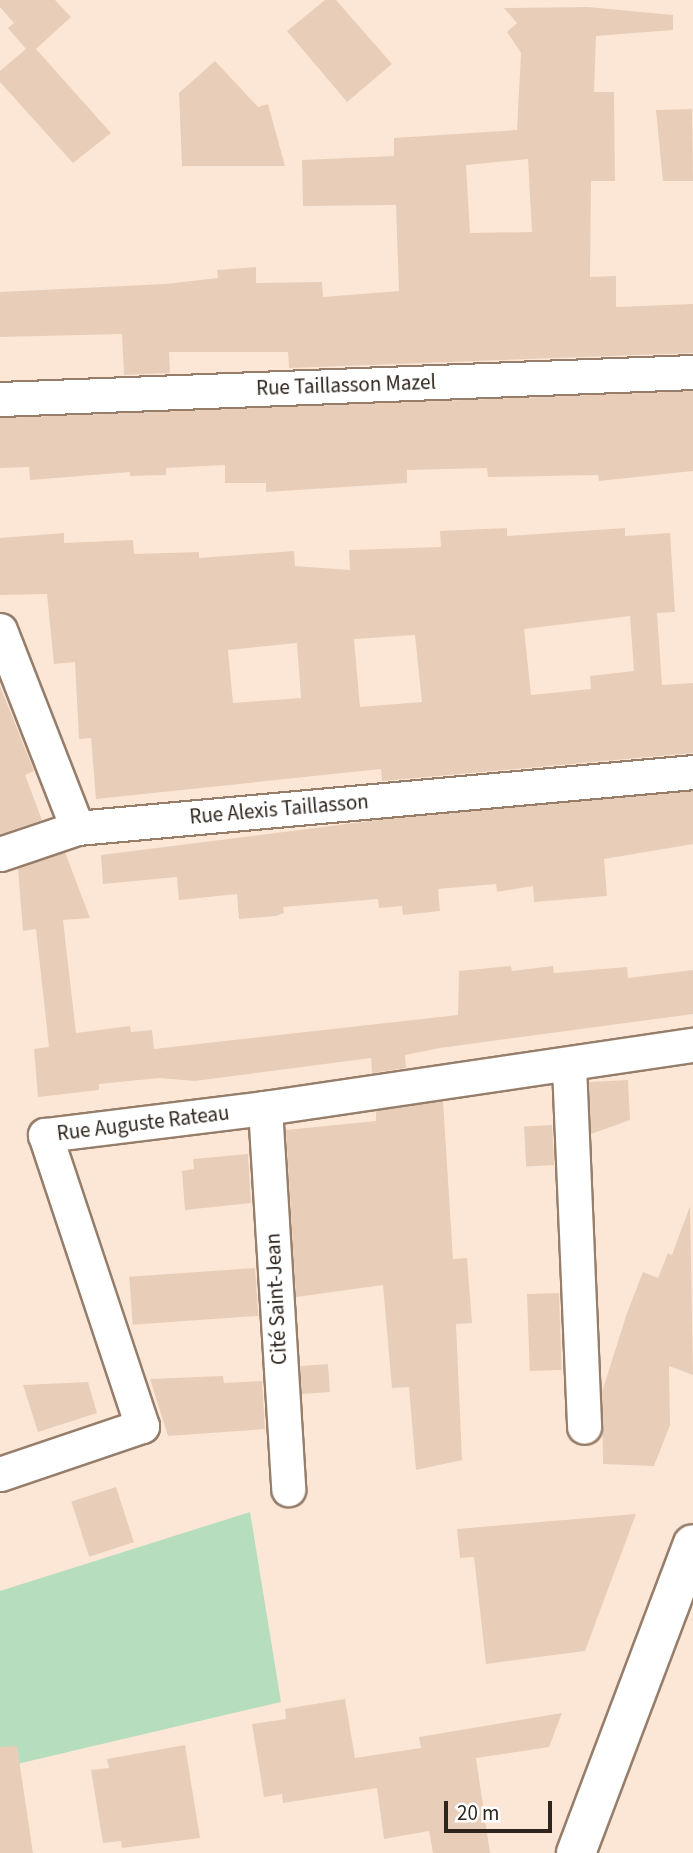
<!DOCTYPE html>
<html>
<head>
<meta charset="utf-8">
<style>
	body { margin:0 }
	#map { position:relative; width:693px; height:1853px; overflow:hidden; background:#fce7d6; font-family:"Source Sans 3",sans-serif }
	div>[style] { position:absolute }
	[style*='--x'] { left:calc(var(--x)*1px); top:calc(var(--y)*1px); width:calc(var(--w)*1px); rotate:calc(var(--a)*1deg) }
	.green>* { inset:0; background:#b6ddbd }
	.building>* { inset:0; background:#e8ceb9; transform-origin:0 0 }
	.roads { filter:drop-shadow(2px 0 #967e6b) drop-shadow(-2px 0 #967e6b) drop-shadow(0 2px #967e6b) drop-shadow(0 -2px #967e6b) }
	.minor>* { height:33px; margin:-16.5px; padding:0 16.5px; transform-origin:16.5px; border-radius:16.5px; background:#fff }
	.secondary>* { height:38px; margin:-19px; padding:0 19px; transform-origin:19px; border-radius:19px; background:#fff }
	span { translate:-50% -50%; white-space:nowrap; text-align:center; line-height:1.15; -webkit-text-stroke:6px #fff; paint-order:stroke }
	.street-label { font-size:21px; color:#2e251d }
	.scale { position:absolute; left:444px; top:1801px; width:108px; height:32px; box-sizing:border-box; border:4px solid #2e251d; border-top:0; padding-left:9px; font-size:21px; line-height:24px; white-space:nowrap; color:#2e251d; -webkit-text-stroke:5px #fff; paint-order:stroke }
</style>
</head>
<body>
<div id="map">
	<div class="green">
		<div style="clip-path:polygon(250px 1512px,281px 1702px,0 1768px,0 1591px)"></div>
	</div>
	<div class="building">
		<div style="clip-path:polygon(0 0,55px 0,71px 17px,36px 49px,111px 133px,73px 163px,0 82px,0 71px,26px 49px,8px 28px,14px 23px,0 7px)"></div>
		<div style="clip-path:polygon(325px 0,336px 0,392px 64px,347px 102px,287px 31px)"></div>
		<div style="clip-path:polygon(evenodd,588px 7px,673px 15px,673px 30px,596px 36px,594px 92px,614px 92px,615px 181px,591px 181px,590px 277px,616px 276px,616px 307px,693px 304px,693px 353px,289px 368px,288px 352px,169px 352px,170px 373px,124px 375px,122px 334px,0 337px,0 292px,165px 284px,218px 278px,217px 270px,256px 267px,256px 283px,322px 282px,323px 297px,399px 291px,396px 205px,303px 206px,302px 160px,394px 156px,394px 138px,517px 130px,521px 53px,507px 32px,517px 23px,504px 8px,588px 7px,528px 159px,532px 232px,470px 233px,466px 165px,528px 159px)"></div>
		<div style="clip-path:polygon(215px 61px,258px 107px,268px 104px,285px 166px,182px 166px,179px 93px)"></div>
		<div style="clip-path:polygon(692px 109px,693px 181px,663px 181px,656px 110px)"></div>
		<div style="clip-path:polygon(693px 391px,693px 471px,599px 481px,598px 475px,488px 477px,487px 468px,407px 470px,407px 483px,266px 492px,266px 483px,225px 483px,225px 465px,166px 468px,166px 475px,130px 476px,130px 472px,30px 480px,29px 467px,0 468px,0 418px)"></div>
		<div style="clip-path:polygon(evenodd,507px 528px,507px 536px,625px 528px,625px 536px,670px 533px,675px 612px,657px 613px,662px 685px,693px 683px,693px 753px,382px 781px,381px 769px,96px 799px,91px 738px,79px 739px,75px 662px,54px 664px,47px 594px,0 595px,0 538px,64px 533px,64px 543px,133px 540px,134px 554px,199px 552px,199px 558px,294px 551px,295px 566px,350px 570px,349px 550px,441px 547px,440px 531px,507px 528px,630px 616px,634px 671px,590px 676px,591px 689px,531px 695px,524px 629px,630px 616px,507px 528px,415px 635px,422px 702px,360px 707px,354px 639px,415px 635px,507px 528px,297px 643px,301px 698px,233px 703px,228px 650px,297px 643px)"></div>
		<div style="clip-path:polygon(0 686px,34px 771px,25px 775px,42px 820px,0 834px)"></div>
		<div style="clip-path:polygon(693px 791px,693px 844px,604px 859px,607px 896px,534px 902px,533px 886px,497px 892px,496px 884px,438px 889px,440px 911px,403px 915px,402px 906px,379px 908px,378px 899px,283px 907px,284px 913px,276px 916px,239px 919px,237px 894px,179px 900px,177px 877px,103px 884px,101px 855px,386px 819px)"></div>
		<div style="clip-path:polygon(65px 852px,90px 918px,63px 920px,76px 1033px,130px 1026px,131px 1032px,152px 1030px,154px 1049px,458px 1015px,459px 971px,511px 966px,512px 971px,553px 966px,554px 973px,627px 967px,628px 978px,693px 970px,693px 1014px,440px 1048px,405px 1055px,406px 1068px,372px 1073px,371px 1058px,195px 1081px,159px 1078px,99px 1084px,99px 1090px,38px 1097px,34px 1049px,49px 1047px,36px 929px,23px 931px,18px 868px)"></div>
		<div style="clip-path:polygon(628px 1080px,630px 1120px,591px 1134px,589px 1082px)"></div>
		<div style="clip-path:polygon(443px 1101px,453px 1259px,467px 1258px,472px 1323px,456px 1324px,462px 1460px,416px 1470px,409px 1387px,392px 1388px,383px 1285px,296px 1297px,286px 1130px,376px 1121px,376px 1111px)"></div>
		<div style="left:552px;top:1125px;width:40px;height:28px;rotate:87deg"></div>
		<div style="clip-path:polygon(248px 1154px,251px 1203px,185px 1210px,182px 1171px,194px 1169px,193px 1159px)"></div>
		<div style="clip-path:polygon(690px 1206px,693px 1375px,669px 1366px,670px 1425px,654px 1466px,603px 1464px,602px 1392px,626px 1316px,643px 1272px,658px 1278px,668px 1253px,672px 1255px)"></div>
		<div style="left:255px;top:1268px;width:48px;height:126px;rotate:86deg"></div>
		<div style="left:559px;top:1293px;width:77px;height:32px;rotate:88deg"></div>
		<div style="left:328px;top:1364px;width:28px;height:28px;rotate:86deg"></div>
		<div style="clip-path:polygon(223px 1376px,224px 1383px,262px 1381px,265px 1429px,168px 1436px,150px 1379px)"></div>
		<div style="clip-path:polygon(88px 1382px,97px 1413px,38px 1432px,23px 1385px)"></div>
		<div style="left:116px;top:1487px;width:58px;height:47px;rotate:72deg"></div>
		<div style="clip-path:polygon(636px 1514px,585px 1651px,486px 1664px,474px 1557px,460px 1558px,457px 1529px)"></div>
		<div style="clip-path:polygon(345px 1699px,355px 1758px,421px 1748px,419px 1737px,562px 1713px,549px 1747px,476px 1758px,490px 1853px,433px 1853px,429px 1831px,384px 1839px,377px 1788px,283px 1803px,282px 1794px,264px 1797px,252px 1724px,286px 1719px,285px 1709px)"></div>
		<div style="clip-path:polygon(185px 1745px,200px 1838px,122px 1848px,121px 1841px,103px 1843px,91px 1770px,109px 1768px,107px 1759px)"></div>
		<div style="clip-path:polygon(17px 1746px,33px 1853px,0 1853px,0 1747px)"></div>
	</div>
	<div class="roads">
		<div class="minor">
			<div style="--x:0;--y:399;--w:694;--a:-2.23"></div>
			<div style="--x:0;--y:630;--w:212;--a:68.7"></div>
			<div style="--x:0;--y:854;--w:81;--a:-18.7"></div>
			<div style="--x:77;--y:828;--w:619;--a:-5.19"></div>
			<div style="--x:569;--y:1066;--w:361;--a:87.6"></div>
			<div style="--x:265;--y:1108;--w:382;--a:86.5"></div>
			<div style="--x:0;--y:1474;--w:150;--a:-18.7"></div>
			<div style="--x:142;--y:1426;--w:307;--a:-108.4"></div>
			<div style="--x:45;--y:1135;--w:222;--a:-7"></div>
			<div style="--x:265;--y:1108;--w:433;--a:-8.4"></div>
		</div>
		<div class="secondary">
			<div style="--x:576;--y:1853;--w:330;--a:-69.3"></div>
		</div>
	</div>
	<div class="street-label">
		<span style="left:346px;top:385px;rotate:-2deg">Rue Taillasson Mazel</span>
		<span style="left:279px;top:809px;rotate:-5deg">Rue Alexis Taillasson</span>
		<span style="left:143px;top:1123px;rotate:-7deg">Rue Auguste Rateau</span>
		<span style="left:276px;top:1299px;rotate:-93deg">Cité Saint-Jean</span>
	</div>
	<div class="scale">20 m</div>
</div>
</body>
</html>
